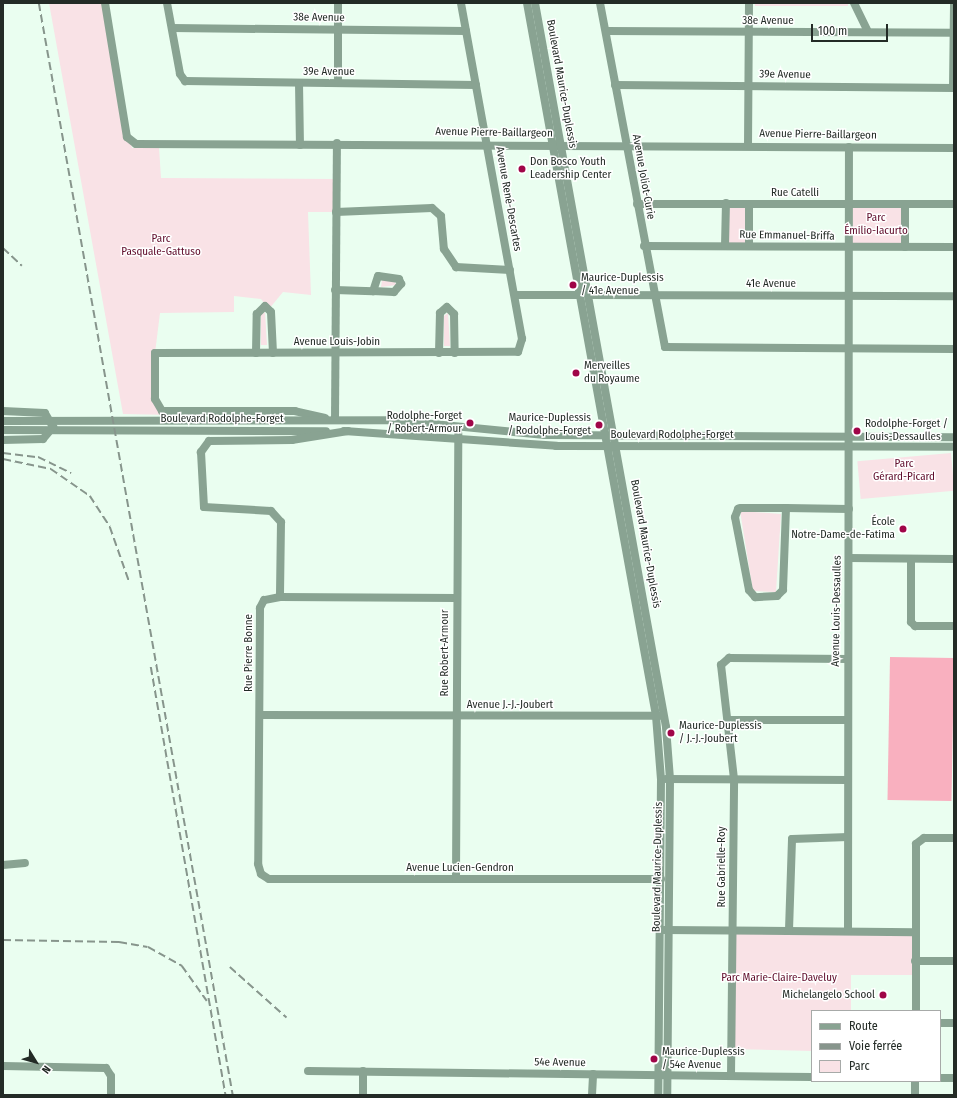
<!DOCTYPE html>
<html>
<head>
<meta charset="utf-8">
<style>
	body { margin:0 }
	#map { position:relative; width:957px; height:1098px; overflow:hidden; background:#eafef0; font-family:"Fira Sans Condensed",sans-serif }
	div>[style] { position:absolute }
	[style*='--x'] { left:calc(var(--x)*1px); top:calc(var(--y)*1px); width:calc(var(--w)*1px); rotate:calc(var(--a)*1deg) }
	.green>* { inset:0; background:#f9e2e6; transform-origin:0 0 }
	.forest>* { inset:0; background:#f9b0bf; transform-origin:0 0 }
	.minor>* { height:8px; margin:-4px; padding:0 4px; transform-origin:4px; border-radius:4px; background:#89a392 }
	.rail>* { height:1.5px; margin-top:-0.75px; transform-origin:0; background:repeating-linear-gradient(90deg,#87958c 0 8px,transparent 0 12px) }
	.minor-bridge>* { height:8px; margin:-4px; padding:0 4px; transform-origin:4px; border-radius:4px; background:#89a392 }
	.dots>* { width:11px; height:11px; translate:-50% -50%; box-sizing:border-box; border:2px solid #fff; border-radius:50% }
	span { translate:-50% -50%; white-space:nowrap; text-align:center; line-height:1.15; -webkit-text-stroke:3px #fff; paint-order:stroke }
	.street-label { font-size:11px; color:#232b26 }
	.poi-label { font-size:11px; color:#232b26 }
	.left { translate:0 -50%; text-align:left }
	.right { translate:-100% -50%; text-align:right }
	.park-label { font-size:11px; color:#5f0b2a }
	.frame { position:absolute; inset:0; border:4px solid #232b26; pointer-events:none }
	.legend { position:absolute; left:811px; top:1010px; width:130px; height:72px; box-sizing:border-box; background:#fff; border:1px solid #a7aaa8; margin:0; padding:5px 7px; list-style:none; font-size:12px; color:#232b26 }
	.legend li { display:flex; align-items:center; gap:8px; height:20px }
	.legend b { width:20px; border:1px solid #a7aaa8 }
	.north { position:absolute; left:16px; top:1042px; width:40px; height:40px; -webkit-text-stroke:3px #fff; paint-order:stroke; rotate:127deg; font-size:11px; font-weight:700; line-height:16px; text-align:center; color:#232b26 }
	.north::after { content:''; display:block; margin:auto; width:14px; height:18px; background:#232b26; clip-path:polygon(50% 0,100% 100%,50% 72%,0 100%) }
	.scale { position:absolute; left:811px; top:24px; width:77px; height:18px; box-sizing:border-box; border:2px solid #232b26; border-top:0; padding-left:5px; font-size:12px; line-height:14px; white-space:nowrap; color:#232b26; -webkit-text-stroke:3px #fff; paint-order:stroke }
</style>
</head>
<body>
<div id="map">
	<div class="green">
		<div style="clip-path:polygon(49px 3px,106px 3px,132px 148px,159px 147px,161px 178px,336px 179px,336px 212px,308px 212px,311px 295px,283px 292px,269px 309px,261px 299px,234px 296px,234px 312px,160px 313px,155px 353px,158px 407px,172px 411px,171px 415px,123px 414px)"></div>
		<div style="left:755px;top:3px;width:93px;height:3px"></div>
		<div style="left:848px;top:204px;width:57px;height:43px"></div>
		<div style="left:727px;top:207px;width:20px;height:37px"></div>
		<div style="clip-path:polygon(382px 280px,395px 281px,396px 285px,381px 287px)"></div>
		<div style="clip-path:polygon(265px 312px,267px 345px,261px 345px,261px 315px)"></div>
		<div style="clip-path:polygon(448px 313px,450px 346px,444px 346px,444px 316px)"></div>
		<div style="left:951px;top:453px;width:38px;height:94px;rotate:85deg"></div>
		<div style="clip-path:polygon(740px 511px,781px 514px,776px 592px,753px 591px)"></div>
		<div style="clip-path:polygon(733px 930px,915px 932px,915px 975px,851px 975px,851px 1011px,812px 1011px,812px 1051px,731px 1049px)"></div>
	</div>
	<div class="forest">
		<div style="left:890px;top:657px;width:64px;height:143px;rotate:1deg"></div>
	</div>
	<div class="minor">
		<div style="--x:105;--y:3;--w:136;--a:80.7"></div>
		<div style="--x:127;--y:137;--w:11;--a:38"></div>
		<div style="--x:136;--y:144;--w:818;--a:0.28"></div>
		<div style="--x:167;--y:3;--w:72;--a:79.6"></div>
		<div style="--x:180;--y:74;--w:9;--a:54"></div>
		<div style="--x:185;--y:81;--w:291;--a:0.8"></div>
		<div style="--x:338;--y:3;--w:80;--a:90"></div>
		<div style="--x:527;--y:3;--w:725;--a:79.74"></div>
		<div style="--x:656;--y:716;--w:63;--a:85.5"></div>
		<div style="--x:661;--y:779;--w:316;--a:90.5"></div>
		<div style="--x:535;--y:3;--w:736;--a:79.74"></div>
		<div style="--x:666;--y:727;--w:52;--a:85.6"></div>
		<div style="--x:670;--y:779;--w:316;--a:90.5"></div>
		<div style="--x:600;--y:3;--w:350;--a:79.3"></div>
		<div style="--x:665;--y:347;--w:289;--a:0.4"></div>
		<div style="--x:854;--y:3;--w:32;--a:64"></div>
		<div style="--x:172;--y:28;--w:294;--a:0.6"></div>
		<div style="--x:606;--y:31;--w:348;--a:0.3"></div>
		<div style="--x:299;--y:83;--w:62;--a:89.1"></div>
		<div style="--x:615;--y:85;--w:339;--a:0.5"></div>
		<div style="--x:953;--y:88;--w:85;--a:-89.3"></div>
		<div style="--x:748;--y:146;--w:143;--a:-89.6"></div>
		<div style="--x:637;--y:204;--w:317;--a:0"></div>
		<div style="--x:336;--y:212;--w:96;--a:-2.4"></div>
		<div style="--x:432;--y:208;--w:12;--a:42"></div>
		<div style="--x:441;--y:216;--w:33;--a:85"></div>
		<div style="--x:444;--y:249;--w:22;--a:56"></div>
		<div style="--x:456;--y:267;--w:54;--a:3.2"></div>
		<div style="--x:644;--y:246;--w:310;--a:0.2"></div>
		<div style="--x:725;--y:246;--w:43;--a:-88.7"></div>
		<div style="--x:749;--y:246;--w:42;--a:-90"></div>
		<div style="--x:905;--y:247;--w:43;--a:-90"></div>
		<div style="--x:335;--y:290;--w:38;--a:2"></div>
		<div style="--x:373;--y:291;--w:21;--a:3"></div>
		<div style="--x:394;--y:292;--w:11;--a:-49"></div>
		<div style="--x:401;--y:284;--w:5;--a:-112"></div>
		<div style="--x:399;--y:279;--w:21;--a:-172"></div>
		<div style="--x:378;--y:276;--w:16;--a:108"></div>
		<div style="--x:515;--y:295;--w:65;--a:0"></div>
		<div style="--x:589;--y:295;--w:365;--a:0.2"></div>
		<div style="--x:256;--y:353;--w:39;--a:-89"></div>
		<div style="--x:257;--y:314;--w:11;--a:-45"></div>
		<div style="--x:265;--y:306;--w:8;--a:45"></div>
		<div style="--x:271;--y:312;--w:41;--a:87.2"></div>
		<div style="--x:439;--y:353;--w:40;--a:-88.6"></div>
		<div style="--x:440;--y:313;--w:9;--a:-41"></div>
		<div style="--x:447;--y:307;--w:10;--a:45"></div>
		<div style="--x:454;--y:314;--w:39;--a:89"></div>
		<div style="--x:3;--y:411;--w:42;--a:2.7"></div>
		<div style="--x:325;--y:418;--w:31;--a:-167"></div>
		<div style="--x:295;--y:411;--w:133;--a:180"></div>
		<div style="--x:162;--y:411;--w:14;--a:-120"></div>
		<div style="--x:155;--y:399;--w:46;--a:-90"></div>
		<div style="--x:155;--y:353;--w:363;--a:-0.2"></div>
		<div style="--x:518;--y:352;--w:14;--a:-73"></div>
		<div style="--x:522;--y:339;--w:341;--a:-100.3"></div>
		<div style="--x:335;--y:420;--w:277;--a:-89.6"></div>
		<div style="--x:3;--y:421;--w:389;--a:-0.1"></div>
		<div style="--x:392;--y:420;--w:154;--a:5.6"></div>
		<div style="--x:545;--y:435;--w:409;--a:0.3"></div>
		<div style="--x:3;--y:430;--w:323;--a:0.2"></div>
		<div style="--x:344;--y:431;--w:213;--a:4"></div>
		<div style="--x:556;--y:446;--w:398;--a:0.1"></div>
		<div style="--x:348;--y:431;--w:57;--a:170.9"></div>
		<div style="--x:292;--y:440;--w:83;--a:179.3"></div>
		<div style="--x:209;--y:441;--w:14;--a:126"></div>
		<div style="--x:201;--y:452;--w:55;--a:86.9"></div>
		<div style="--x:204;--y:507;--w:67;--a:3.4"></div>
		<div style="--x:271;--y:511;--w:15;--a:48"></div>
		<div style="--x:281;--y:522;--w:75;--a:90.8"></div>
		<div style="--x:280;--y:597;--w:16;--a:169"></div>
		<div style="--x:264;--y:600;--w:9;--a:117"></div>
		<div style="--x:260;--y:608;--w:256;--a:90.4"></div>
		<div style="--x:258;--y:864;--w:10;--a:73"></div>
		<div style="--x:261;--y:874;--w:9;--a:32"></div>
		<div style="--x:269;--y:879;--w:392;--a:0"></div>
		<div style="--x:3;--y:440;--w:40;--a:-1.4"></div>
		<div style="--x:786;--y:508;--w:82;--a:92.1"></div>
		<div style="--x:783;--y:590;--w:8;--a:135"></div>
		<div style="--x:777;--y:596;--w:22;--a:177"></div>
		<div style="--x:755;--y:597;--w:9;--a:-131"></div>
		<div style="--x:749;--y:590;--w:74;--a:-100.9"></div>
		<div style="--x:735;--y:517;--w:9;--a:-69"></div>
		<div style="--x:738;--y:509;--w:3;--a:-18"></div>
		<div style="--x:741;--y:508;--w:45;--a:0"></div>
		<div style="--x:786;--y:508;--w:63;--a:0.9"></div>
		<div style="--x:849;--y:558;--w:105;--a:0.5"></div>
		<div style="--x:911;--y:559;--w:63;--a:90"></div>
		<div style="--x:911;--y:622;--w:6;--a:45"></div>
		<div style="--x:915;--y:626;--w:39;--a:0"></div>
		<div style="--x:280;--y:597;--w:177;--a:0.3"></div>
		<div style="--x:260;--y:715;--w:401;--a:0.1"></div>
		<div style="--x:730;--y:720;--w:117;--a:0"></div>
		<div style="--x:666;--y:779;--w:182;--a:0.3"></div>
		<div style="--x:3;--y:865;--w:22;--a:-5"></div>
		<div style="--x:456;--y:879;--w:445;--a:-89.7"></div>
		<div style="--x:664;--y:930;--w:251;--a:0.5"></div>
		<div style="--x:789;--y:930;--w:91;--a:-88.1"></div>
		<div style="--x:792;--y:839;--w:56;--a:-2"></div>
		<div style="--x:848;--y:931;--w:784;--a:-89.93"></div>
		<div style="--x:915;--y:961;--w:39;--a:0"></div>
		<div style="--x:916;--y:1011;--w:167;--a:-90"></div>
		<div style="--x:916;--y:844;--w:10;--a:-37"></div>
		<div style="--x:924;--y:838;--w:30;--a:0"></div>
		<div style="--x:940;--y:1023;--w:14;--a:0"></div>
		<div style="--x:3;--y:1066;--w:103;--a:1.1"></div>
		<div style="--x:106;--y:1068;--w:9;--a:58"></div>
		<div style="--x:111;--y:1076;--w:19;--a:90"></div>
		<div style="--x:308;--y:1071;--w:504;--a:0.68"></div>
		<div style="--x:731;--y:1076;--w:297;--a:-89.4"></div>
		<div style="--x:734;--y:779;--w:115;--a:-96.5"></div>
		<div style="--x:721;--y:665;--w:11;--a:-41"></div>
		<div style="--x:729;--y:658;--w:119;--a:0.5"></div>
		<div style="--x:940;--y:1078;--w:14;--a:0"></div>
		<div style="--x:363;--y:1095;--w:24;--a:-90"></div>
		<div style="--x:592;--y:1095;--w:21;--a:-87"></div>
		<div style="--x:915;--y:1095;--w:14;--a:-90"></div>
	</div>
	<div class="rail">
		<div style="--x:39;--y:3;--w:1109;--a:79.93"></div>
		<div style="--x:3;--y:248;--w:26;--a:43"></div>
		<div style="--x:3;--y:453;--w:35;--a:7"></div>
		<div style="--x:38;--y:457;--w:37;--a:26"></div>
		<div style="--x:3;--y:459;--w:49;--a:11.8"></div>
		<div style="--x:51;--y:469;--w:47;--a:34.7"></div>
		<div style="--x:90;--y:496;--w:37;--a:57"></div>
		<div style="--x:110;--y:527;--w:57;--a:70.6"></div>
		<div style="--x:151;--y:667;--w:435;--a:80.1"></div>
		<div style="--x:3;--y:940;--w:116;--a:1"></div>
		<div style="--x:119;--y:942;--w:29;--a:10"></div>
		<div style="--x:148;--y:947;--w:39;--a:29"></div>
		<div style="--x:182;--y:966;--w:43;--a:54.5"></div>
		<div style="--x:230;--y:967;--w:76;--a:41.8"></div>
	</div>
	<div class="minor-bridge">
		<div style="--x:43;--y:439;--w:16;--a:-50"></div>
		<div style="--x:53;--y:427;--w:16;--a:-120"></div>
	</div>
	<div class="dots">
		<div style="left:522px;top:169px;background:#a00548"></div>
		<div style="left:573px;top:285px;background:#a00548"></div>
		<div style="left:576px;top:373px;background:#a00548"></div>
		<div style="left:470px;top:423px;background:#a00548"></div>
		<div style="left:599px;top:425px;background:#a00548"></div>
		<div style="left:857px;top:431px;background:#a00548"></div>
		<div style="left:903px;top:529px;background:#a00548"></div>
		<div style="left:671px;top:733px;background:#a00548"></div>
		<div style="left:883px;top:995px;background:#a00548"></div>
		<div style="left:654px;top:1059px;background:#a00548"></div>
	</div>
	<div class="street-label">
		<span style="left:319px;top:18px;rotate:1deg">38e Avenue</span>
		<span style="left:768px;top:21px">38e Avenue</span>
		<span style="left:329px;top:72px">39e Avenue</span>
		<span style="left:785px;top:75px;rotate:1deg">39e Avenue</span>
		<span style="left:561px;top:84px;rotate:80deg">Boulevard Maurice-Duplessis</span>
		<span style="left:494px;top:133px;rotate:1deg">Avenue Pierre-Baillargeon</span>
		<span style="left:818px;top:135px;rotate:1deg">Avenue Pierre-Baillargeon</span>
		<span style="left:643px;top:177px;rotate:80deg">Avenue Joliot-Curie</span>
		<span style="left:795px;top:193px">Rue Catelli</span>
		<span style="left:508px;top:199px;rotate:80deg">Avenue René-Descartes</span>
		<span style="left:787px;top:236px;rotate:1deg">Rue Emmanuel-Briffa</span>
		<span style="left:771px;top:284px">41e Avenue</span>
		<span style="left:337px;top:342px">Avenue Louis-Jobin</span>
		<span style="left:222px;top:419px">Boulevard Rodolphe-Forget</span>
		<span style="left:672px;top:435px">Boulevard Rodolphe-Forget</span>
		<span style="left:645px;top:544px;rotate:80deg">Boulevard Maurice-Duplessis</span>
		<span style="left:837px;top:611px;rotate:-89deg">Avenue Louis-Dessaulles</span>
		<span style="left:249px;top:653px;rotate:-90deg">Rue Pierre Bonne</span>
		<span style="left:445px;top:653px;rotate:-90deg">Rue Robert-Armour</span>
		<span style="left:510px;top:705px">Avenue J.-J.-Joubert</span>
		<span style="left:658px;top:867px;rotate:-89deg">Boulevard Maurice-Duplessis</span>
		<span style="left:722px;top:867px;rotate:-90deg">Rue Gabrielle-Roy</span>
		<span style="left:460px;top:868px">Avenue Lucien-Gendron</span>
		<span style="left:560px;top:1063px;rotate:1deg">54e Avenue</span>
	</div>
	<div class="poi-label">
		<span class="left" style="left:530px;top:169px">Don Bosco Youth<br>Leadership Center</span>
		<span class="left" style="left:581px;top:285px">Maurice-Duplessis<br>/ 41e Avenue</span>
		<span class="left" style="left:584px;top:373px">Merveilles<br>du Royaume</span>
		<span class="right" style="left:462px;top:423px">Rodolphe-Forget<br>/ Robert-Armour</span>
		<span class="right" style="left:591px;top:425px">Maurice-Duplessis<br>/ Rodolphe-Forget</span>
		<span class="left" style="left:865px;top:431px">Rodolphe-Forget /<br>Louis-Dessaulles</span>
		<span class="right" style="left:895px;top:529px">École<br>Notre-Dame-de-Fatima</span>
		<span class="left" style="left:679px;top:733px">Maurice-Duplessis<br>/ J.-J.-Joubert</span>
		<span class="right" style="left:875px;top:995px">Michelangelo School</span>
		<span class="left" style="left:662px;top:1059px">Maurice-Duplessis<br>/ 54e Avenue</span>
	</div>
	<div class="park-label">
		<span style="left:876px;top:225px">Parc<br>Émilio-Iacurto</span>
		<span style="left:161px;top:246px">Parc<br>Pasquale-Gattuso</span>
		<span style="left:904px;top:471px">Parc<br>Gérard-Picard</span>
		<span style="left:779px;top:978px">Parc Marie-Claire-Daveluy</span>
	</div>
	<div class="frame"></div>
	<ul class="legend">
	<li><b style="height:5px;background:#89a392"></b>Route</li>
	<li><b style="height:5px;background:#87958c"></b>Voie ferrée</li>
	<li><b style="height:11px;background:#f9e2e6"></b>Parc</li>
	</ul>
	<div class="north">N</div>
	<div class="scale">100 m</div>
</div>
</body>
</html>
